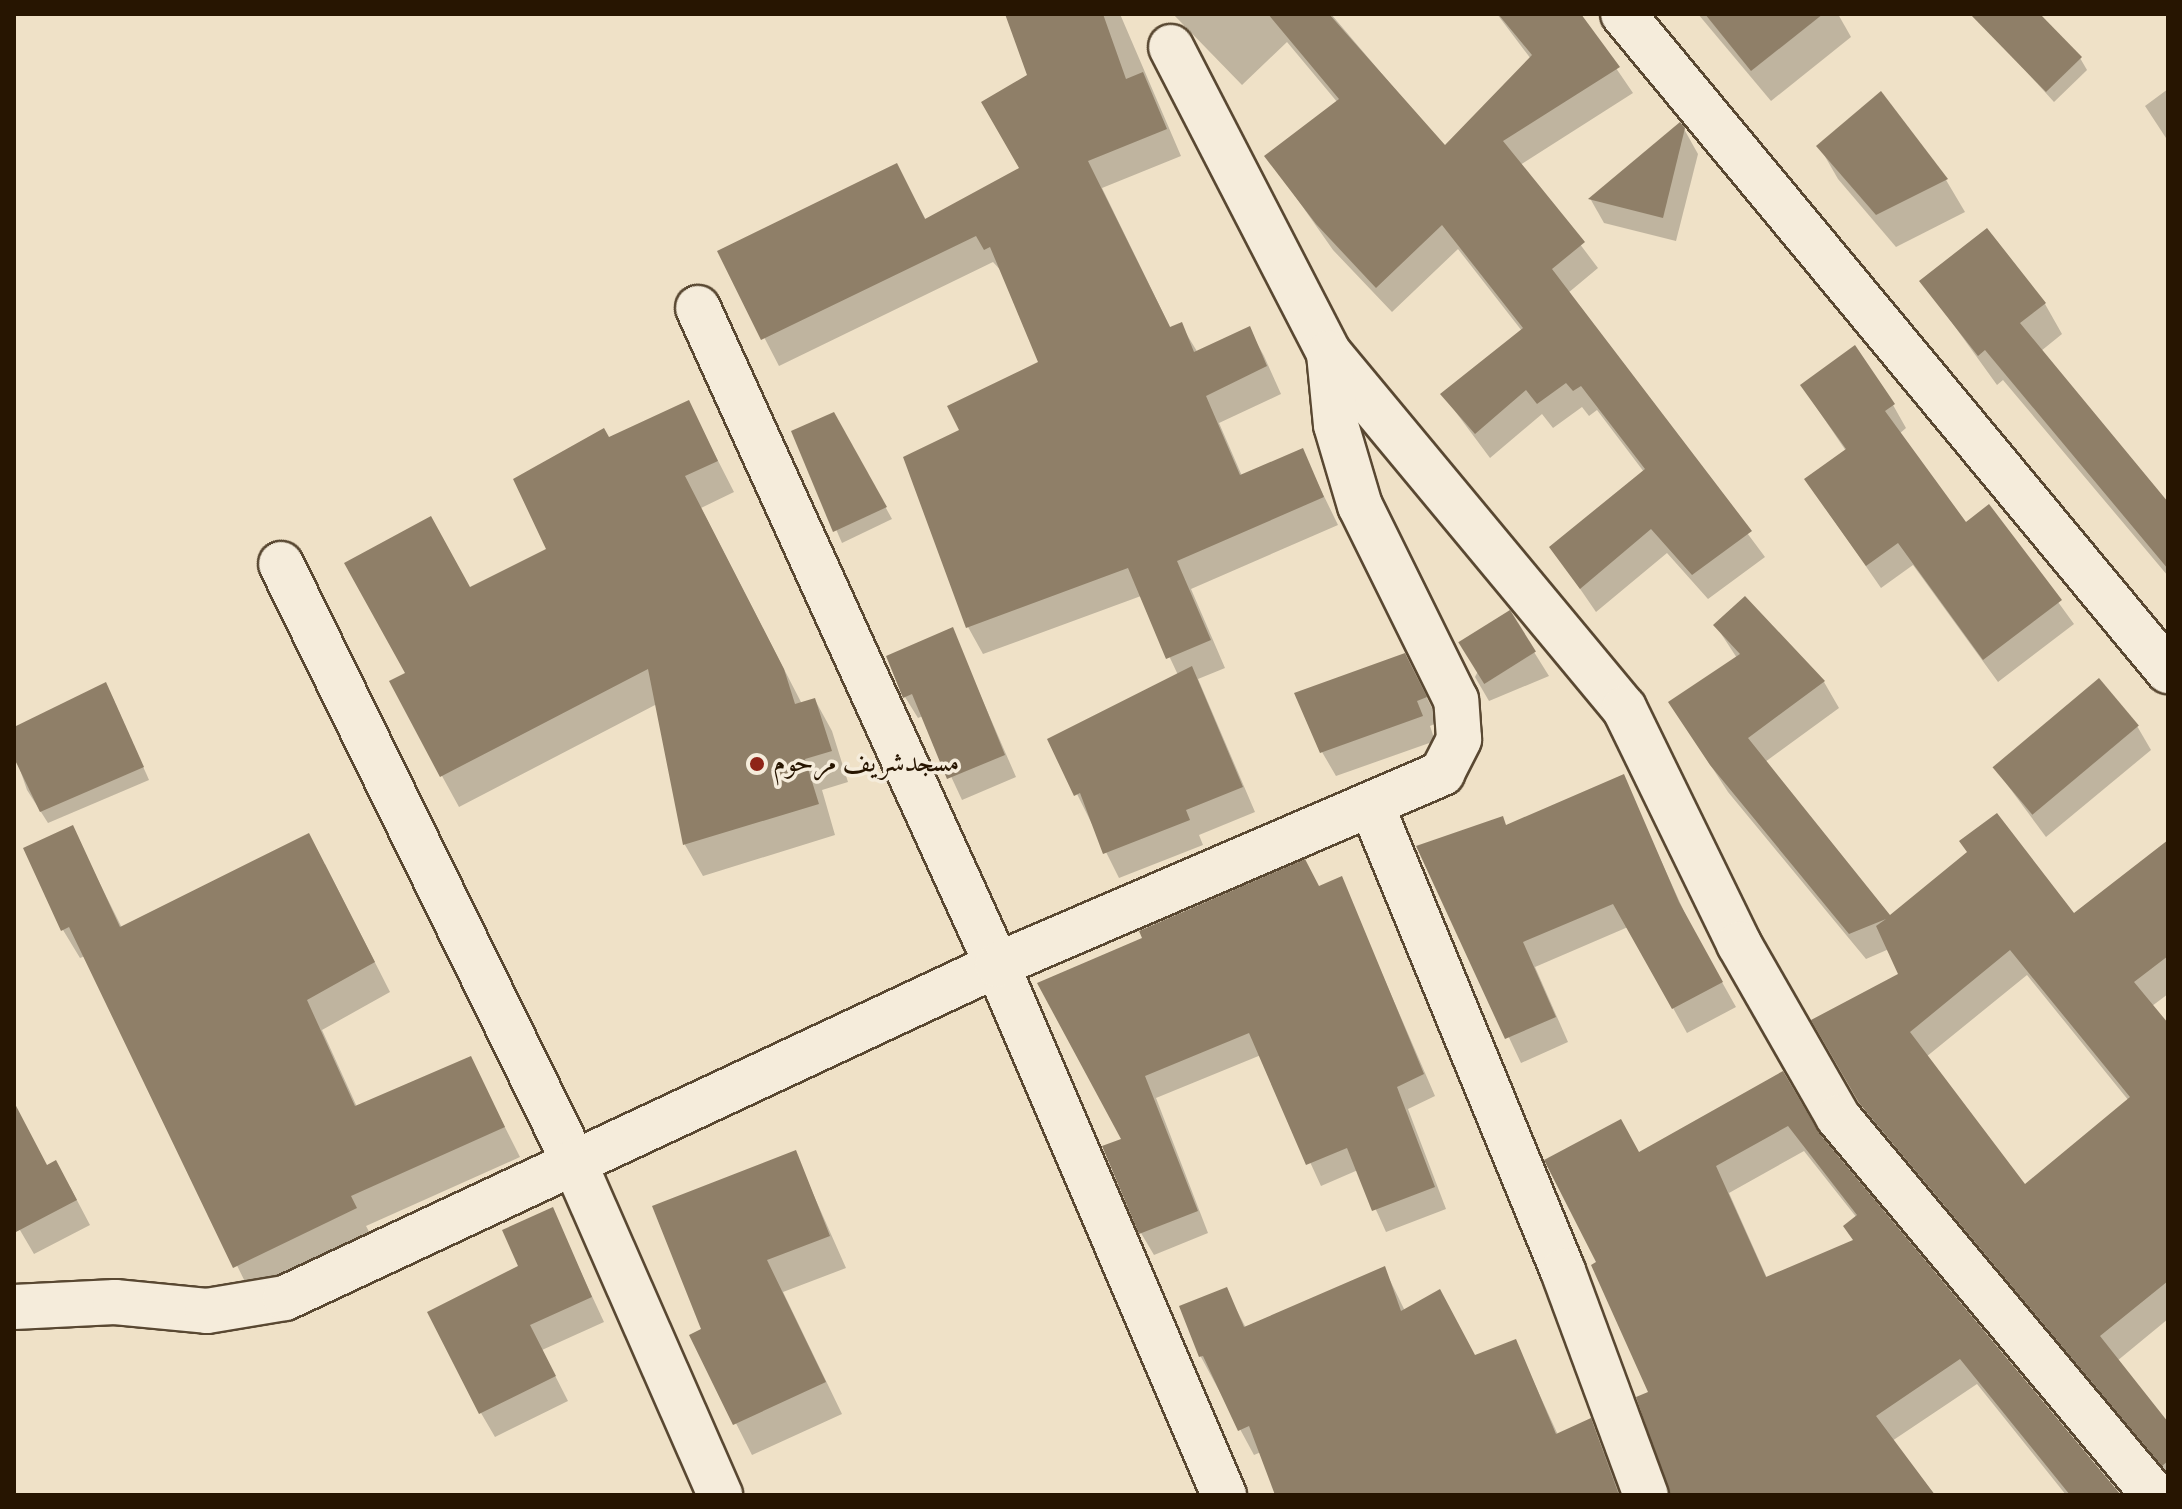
<!DOCTYPE html>
<html>
<head>
<meta charset="utf-8">
<style>
	body { margin:0 }
	#map { position:relative; width:2182px; height:1509px; overflow:hidden; background:#efe1c7; font-family:"Sorts Mill Goudy",Amiri,serif }
	div>[style] { position:absolute }
	[style*='--x'] { left:calc(var(--x)*1px); top:calc(var(--y)*1px); width:calc(var(--w)*1px); rotate:calc(var(--a)*1deg) }
	.shadow>* { inset:0; background:#0003 }
	.building>* { inset:0; background:#8f7f68; transform-origin:0 0 }
	.roads { filter:drop-shadow(2px 0 #594832) drop-shadow(-2px 0 #594832) drop-shadow(0 2px #594832) drop-shadow(0 -2px #594832) }
	.minor>* { height:44px; margin:-22px; padding:0 22px; transform-origin:22px; border-radius:22px; background:#f5ecdb }
	.dots>* { width:22px; height:22px; translate:-50% -50%; box-sizing:border-box; border:4px solid #f5ecdb; border-radius:50% }
	span { translate:-50% -50%; white-space:nowrap; text-align:center; line-height:1.15; -webkit-text-stroke:7px #f5ecdb; paint-order:stroke }
	.poi-label { font-size:28px; color:#271501 }
	.left { translate:0 -50%; text-align:left }
	.frame { position:absolute; inset:0; border:16px solid #271501; pointer-events:none }
</style>
</head>
<body>
<div id="map">
	<div class="shadow">
		<div style="clip-path:polygon(1007px 14px,1120px 14px,1181px 156px,1102px 188px,1171px 329px,1181px 325px,1198px 353px,1249px 329px,1264px 356px,1281px 394px,1219px 423px,1242px 476px,1302px 451px,1338px 525px,1191px 589px,1225px 668px,1198px 679px,1255px 812px,1199px 835px,1203px 845px,1119px 878px,1050px 740px,1178px 675px,1141px 596px,983px 654px,968px 627px,961px 431px,1041px 363px,1004px 274px,993px 262px,779px 366px,720px 252px,896px 165px,926px 220px,1022px 168px,1030px 76px)"></div>
		<div style="clip-path:polygon(1173px 14px,1331px 14px,1445px 148px,1531px 59px,1497px 14px,1579px 14px,1633px 93px,1520px 165px,1598px 268px,1568px 293px,1765px 557px,1708px 599px,1667px 553px,1596px 612px,1552px 548px,1644px 472px,1597px 410px,1589px 416px,1582px 407px,1553px 428px,1542px 414px,1490px 458px,1443px 395px,1522px 331px,1458px 249px,1392px 312px,1333px 250px,1267px 156px,1338px 103px,1287px 42px,1242px 85px)"></div>
		<div style="clip-path:polygon(1698px 14px,1838px 14px,1851px 37px,1771px 101px)"></div>
		<div style="clip-path:polygon(2004px 47px,2080px 58px,2087px 70px,2054px 102px)"></div>
		<div style="clip-path:polygon(2168px 89px,2168px 141px,2145px 106px)"></div>
		<div style="clip-path:polygon(1684px 129px,1698px 154px,1676px 241px,1604px 223px,1591px 200px)"></div>
		<div style="clip-path:polygon(1819px 146px,1946px 180px,1965px 212px,1896px 247px,1838px 179px)"></div>
		<div style="clip-path:polygon(1922px 281px,2045px 304px,2062px 334px,2041px 351px,2168px 505px,2168px 576px,2003px 380px,1997px 385px)"></div>
		<div style="clip-path:polygon(1802px 386px,1893px 405px,1906px 428px,1899px 434px,1965px 525px,1989px 507px,2074px 624px,1998px 682px,1913px 565px,1881px 588px,1806px 480px,1846px 451px)"></div>
		<div style="clip-path:polygon(688px 402px,734px 492px,701px 508px,802px 704px,815px 700px,832px 731px,848px 782px,822px 790px,835px 835px,703px 876px,685px 845px,657px 704px,459px 807px,442px 776px,408px 673px,470px 590px,549px 550px,609px 439px)"></div>
		<div style="clip-path:polygon(834px 414px,892px 519px,842px 543px,794px 432px)"></div>
		<div style="clip-path:polygon(evenodd,1745px 599px,1824px 682px,1839px 708px,1765px 762px,1889px 918px,2074px 916px,2168px 843px,2168px 994px,2152px 1006px,2168px 1026px,2168px 1319px,2117px 1361px,2168px 1426px,2168px 1484px,1876px 1129px,1814px 1020px,1901px 975px,1889px 949px,1866px 959px,1728px 792px,1670px 703px,1737px 658px,1716px 626px,1745px 599px,2027px 975px,2129px 1101px,2024px 1187px,1926px 1057px,2027px 975px)"></div>
		<div style="clip-path:polygon(1509px 612px,1549px 676px,1489px 701px,1475px 677px)"></div>
		<div style="clip-path:polygon(952px 630px,1016px 777px,962px 800px,923px 716px,918px 718px,905px 697px)"></div>
		<div style="clip-path:polygon(1418px 680px,1439px 722px,1430px 726px,1435px 741px,1336px 776px,1322px 752px)"></div>
		<div style="clip-path:polygon(112px 696px,149px 780px,48px 823px,27px 790px,14px 752px,14px 729px)"></div>
		<div style="clip-path:polygon(2137px 726px,2151px 750px,2046px 837px,1994px 767px)"></div>
		<div style="clip-path:polygon(1623px 777px,1692px 929px,1736px 1007px,1687px 1033px,1628px 927px,1535px 967px,1568px 1042px,1521px 1063px,1419px 847px,1506px 827px)"></div>
		<div style="clip-path:polygon(72px 828px,122px 928px,325px 864px,390px 992px,322px 1030px,357px 1107px,470px 1058px,520px 1157px,366px 1226px,372px 1237px,252px 1296px,85px 956px,80px 958px,63px 930px)"></div>
		<div style="clip-path:polygon(1341px 879px,1435px 1096px,1408px 1109px,1446px 1209px,1386px 1232px,1358px 1170px,1321px 1186px,1261px 1055px,1156px 1098px,1208px 1233px,1154px 1255px,1141px 1233px,1124px 1140px,1040px 984px)"></div>
		<div style="clip-path:polygon(evenodd,1782px 1074px,1817px 1134px,2119px 1495px,2066px 1495px,1977px 1384px,1892px 1441px,1935px 1495px,1679px 1495px,1651px 1393px,1599px 1263px,1639px 1154px,1782px 1074px,1804px 1151px,1857px 1218px,1854px 1241px,1767px 1278px,1729px 1193px,1804px 1151px)"></div>
		<div style="clip-path:polygon(14px 1115px,47px 1167px,70px 1187px,90px 1225px,34px 1254px,14px 1220px)"></div>
		<div style="clip-path:polygon(795px 1153px,846px 1268px,783px 1292px,842px 1414px,752px 1455px,692px 1336px,704px 1330px)"></div>
		<div style="clip-path:polygon(552px 1210px,604px 1322px,542px 1350px,568px 1401px,495px 1437px,481px 1413px,521px 1267px)"></div>
		<div style="clip-path:polygon(1384px 1268px,1405px 1311px,1475px 1357px,1515px 1341px,1558px 1435px,1590px 1421px,1623px 1495px,1277px 1495px,1261px 1452px,1254px 1455px,1201px 1357px,1226px 1290px,1246px 1328px)"></div>
	</div>
	<div class="building">
		<div style="clip-path:polygon(1005px 14px,1103px 14px,1126px 79px,1143px 72px,1167px 129px,1088px 161px,1170px 327px,1182px 322px,1194px 352px,1250px 326px,1267px 366px,1206px 396px,1240px 475px,1303px 448px,1324px 497px,1177px 561px,1211px 640px,1166px 659px,1128px 568px,966px 628px,903px 457px,959px 430px,947px 406px,1038px 362px,990px 247px,984px 250px,976px 236px,761px 340px,717px 251px,897px 163px,925px 219px,1019px 168px,981px 102px,1027px 75px)"></div>
		<div style="clip-path:polygon(1268px 14px,1329px 14px,1445px 145px,1532px 55px,1498px 14px,1581px 14px,1620px 67px,1503px 141px,1585px 242px,1552px 269px,1752px 531px,1692px 575px,1651px 529px,1580px 589px,1549px 547px,1645px 469px,1581px 386px,1573px 391px,1566px 383px,1537px 404px,1526px 390px,1475px 434px,1440px 394px,1523px 328px,1442px 225px,1376px 288px,1316px 224px,1264px 156px,1339px 99px)"></div>
		<div style="clip-path:polygon(1705px 14px,1823px 14px,1751px 71px)"></div>
		<div style="clip-path:polygon(1970px 14px,2040px 14px,2082px 57px,2046px 92px)"></div>
		<div style="clip-path:polygon(1881px 91px,1948px 179px,1876px 215px,1816px 146px)"></div>
		<div style="clip-path:polygon(1680px 122px,1685px 128px,1663px 218px,1588px 199px)"></div>
		<div style="clip-path:polygon(1987px 228px,2046px 303px,2020px 323px,2168px 502px,2168px 569px,1985px 350px,1978px 356px,1919px 281px)"></div>
		<div style="clip-path:polygon(1855px 345px,1895px 404px,1885px 411px,1966px 522px,1989px 504px,2062px 600px,1983px 660px,1898px 543px,1866px 566px,1804px 479px,1846px 449px,1800px 385px)"></div>
		<div style="clip-path:polygon(689px 400px,718px 461px,685px 476px,784px 669px,795px 704px,815px 698px,832px 751px,805px 759px,819px 804px,683px 845px,648px 669px,440px 777px,389px 681px,405px 673px,344px 563px,431px 516px,470px 587px,546px 549px,513px 479px,604px 428px,609px 437px)"></div>
		<div style="clip-path:polygon(834px 412px,887px 507px,833px 532px,791px 431px)"></div>
		<div style="clip-path:polygon(evenodd,1745px 596px,1825px 681px,1748px 738px,1890px 915px,1967px 852px,1959px 841px,1997px 813px,2074px 913px,2168px 840px,2168px 956px,2134px 982px,2168px 1023px,2168px 1281px,2100px 1336px,2168px 1422px,2168px 1461px,2162px 1466px,1859px 1103px,1811px 1020px,1898px 974px,1876px 926px,1886px 919px,1849px 934px,1710px 765px,1668px 702px,1740px 654px,1713px 625px,1745px 596px,2010px 950px,2130px 1097px,2025px 1184px,1910px 1032px,2010px 950px)"></div>
		<div style="left:1510px;top:610px;width:49px;height:61px;rotate:58deg"></div>
		<div style="clip-path:polygon(953px 627px,1005px 755px,947px 779px,912px 694px,903px 698px,886px 656px)"></div>
		<div style="clip-path:polygon(1405px 653px,1427px 697px,1417px 701px,1423px 716px,1320px 753px,1294px 693px)"></div>
		<div style="clip-path:polygon(1192px 666px,1243px 787px,1186px 810px,1190px 820px,1103px 854px,1080px 793px,1074px 796px,1047px 739px)"></div>
		<div style="left:2099px;top:678px;width:62px;height:139px;rotate:50deg"></div>
		<div style="clip-path:polygon(106px 682px,144px 767px,40px 812px,14px 758px,14px 727px)"></div>
		<div style="clip-path:polygon(1624px 774px,1679px 902px,1723px 982px,1672px 1009px,1613px 904px,1523px 942px,1556px 1017px,1505px 1039px,1416px 846px,1503px 816px,1506px 825px)"></div>
		<div style="clip-path:polygon(73px 825px,120px 927px,309px 833px,375px 962px,307px 1000px,355px 1106px,471px 1056px,505px 1127px,351px 1196px,357px 1208px,233px 1268px,69px 927px,61px 931px,23px 848px)"></div>
		<div style="clip-path:polygon(1305px 859px,1319px 886px,1342px 876px,1424px 1074px,1397px 1087px,1435px 1187px,1372px 1211px,1347px 1148px,1306px 1165px,1249px 1033px,1145px 1076px,1198px 1211px,1139px 1234px,1102px 1146px,1121px 1139px,1037px 983px,1142px 938px,1139px 931px)"></div>
		<div style="clip-path:polygon(evenodd,1783px 1071px,1819px 1133px,2121px 1495px,2070px 1495px,1960px 1359px,1876px 1416px,1935px 1495px,1670px 1495px,1636px 1397px,1648px 1392px,1591px 1265px,1596px 1262px,1544px 1160px,1621px 1119px,1639px 1152px,1783px 1071px,1788px 1126px,1857px 1215px,1843px 1226px,1853px 1240px,1766px 1277px,1716px 1166px,1788px 1126px)"></div>
		<div style="clip-path:polygon(14px 1102px,47px 1165px,56px 1160px,77px 1200px,14px 1233px)"></div>
		<div style="clip-path:polygon(796px 1150px,830px 1236px,767px 1260px,826px 1382px,733px 1425px,689px 1335px,701px 1329px,652px 1206px)"></div>
		<div style="clip-path:polygon(553px 1207px,592px 1297px,530px 1325px,556px 1376px,479px 1414px,427px 1312px,518px 1266px,502px 1230px)"></div>
		<div style="clip-path:polygon(1385px 1266px,1401px 1311px,1440px 1289px,1475px 1355px,1516px 1339px,1556px 1434px,1591px 1418px,1619px 1495px,1275px 1495px,1249px 1426px,1238px 1431px,1203px 1356px,1199px 1357px,1179px 1306px,1227px 1287px,1244px 1327px)"></div>
	</div>
	<div class="roads">
		<div class="minor">
			<div style="--x:1623;--y:14;--w:854;--a:50.32"></div>
			<div style="--x:1171;--y:47;--w:344;--a:62.7"></div>
			<div style="--x:1329;--y:353;--w:462;--a:50.3"></div>
			<div style="--x:1624;--y:708;--w:263;--a:64"></div>
			<div style="--x:1739;--y:944;--w:199;--a:60.2"></div>
			<div style="--x:1838;--y:1117;--w:493;--a:50.1"></div>
			<div style="--x:698;--y:308;--w:722;--a:65.53"></div>
			<div style="--x:997;--y:965;--w:577;--a:66.81"></div>
			<div style="--x:281;--y:564;--w:666;--a:63.9"></div>
			<div style="--x:574;--y:1162;--w:364;--a:66.3"></div>
			<div style="--x:1371;--y:804;--w:505;--a:67.65"></div>
			<div style="--x:1563;--y:1271;--w:239;--a:69.7"></div>
			<div style="--x:14;--y:1307;--w:101;--a:-2.8"></div>
			<div style="--x:115;--y:1302;--w:92;--a:5.6"></div>
			<div style="--x:207;--y:1311;--w:79;--a:-9.5"></div>
			<div style="--x:285;--y:1298;--w:786;--a:-25.07"></div>
			<div style="--x:997;--y:965;--w:485;--a:-23.3"></div>
			<div style="--x:1442;--y:773;--w:38;--a:-63"></div>
			<div style="--x:1459;--y:739;--w:39;--a:-94"></div>
			<div style="--x:1456;--y:700;--w:216;--a:-116.3"></div>
			<div style="--x:1360;--y:506;--w:84;--a:-106.5"></div>
			<div style="--x:1336;--y:425;--w:72;--a:-95.6"></div>
		</div>
	</div>
	<div class="dots">
		<div style="left:757px;top:764px;background:#8f2418"></div>
	</div>
	<div class="poi-label">
		<span class="left" style="left:773px;top:764px">مسجدشریف مرحوم</span>
	</div>
	<div class="frame"></div>
</div>
</body>
</html>
